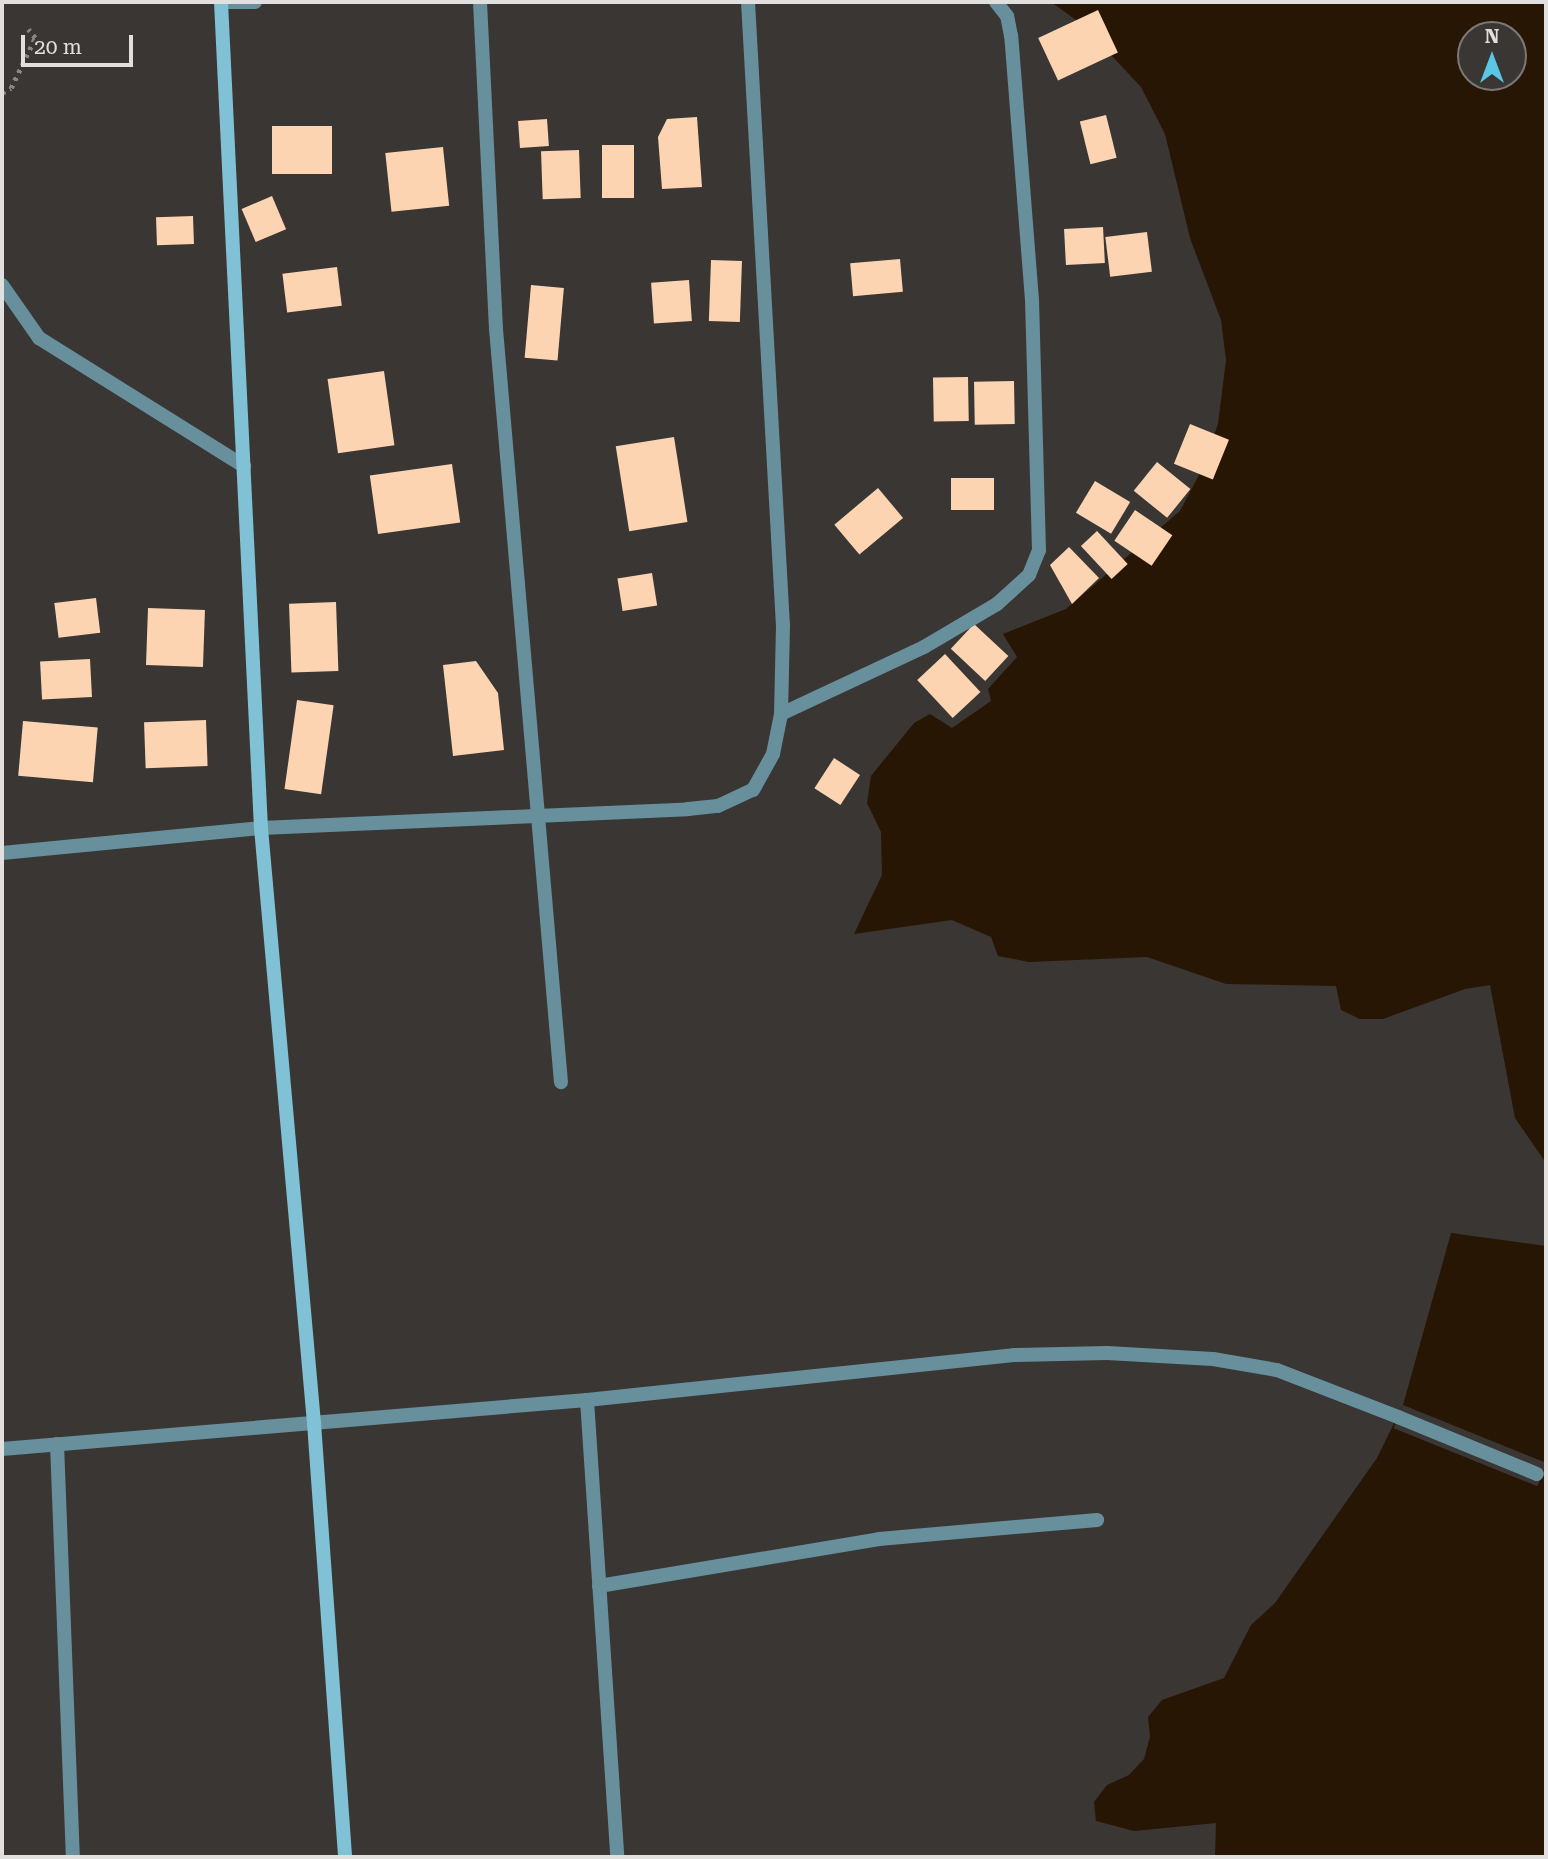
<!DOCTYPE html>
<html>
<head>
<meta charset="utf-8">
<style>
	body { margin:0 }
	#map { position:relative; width:1548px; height:1859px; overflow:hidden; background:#393634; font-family:"Roboto Serif",serif }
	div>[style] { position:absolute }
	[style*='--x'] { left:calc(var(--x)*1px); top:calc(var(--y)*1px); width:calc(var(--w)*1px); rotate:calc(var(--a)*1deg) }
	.water>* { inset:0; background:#281604 }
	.pier>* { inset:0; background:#393634; transform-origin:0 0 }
	.building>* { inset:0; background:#fcd4b2; transform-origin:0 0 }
	.path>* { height:4.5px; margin-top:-2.25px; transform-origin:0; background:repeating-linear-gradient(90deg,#888684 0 3.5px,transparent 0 8.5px) }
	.lane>* { height:14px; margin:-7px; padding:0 7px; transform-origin:7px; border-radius:7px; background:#678f9c }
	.street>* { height:14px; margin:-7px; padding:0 7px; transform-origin:7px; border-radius:7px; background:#678f9c }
	.secondary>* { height:14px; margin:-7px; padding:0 7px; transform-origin:7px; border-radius:7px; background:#80c1d5 }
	span { translate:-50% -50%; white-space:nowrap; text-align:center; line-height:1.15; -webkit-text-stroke:7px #393634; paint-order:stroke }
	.frame { position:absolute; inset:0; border:4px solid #e1e0de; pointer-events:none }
	.north { position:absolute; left:1457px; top:21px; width:70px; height:70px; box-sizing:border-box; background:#393634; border:2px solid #7c7a78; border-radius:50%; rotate:0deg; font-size:19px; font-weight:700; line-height:28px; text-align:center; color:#e1e0de }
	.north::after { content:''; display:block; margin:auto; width:24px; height:32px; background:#5bc7e7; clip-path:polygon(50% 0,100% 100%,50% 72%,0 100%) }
	.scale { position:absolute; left:21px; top:35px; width:112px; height:32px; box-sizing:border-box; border:4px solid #e1e0de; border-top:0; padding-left:9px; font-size:21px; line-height:24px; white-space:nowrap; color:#e1e0de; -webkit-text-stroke:5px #393634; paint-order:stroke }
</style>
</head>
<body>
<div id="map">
	<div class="water">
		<div style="clip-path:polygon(evenodd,1051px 2px,1546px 2px,1546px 1163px,1515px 1118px,1490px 985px,1465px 989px,1383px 1019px,1360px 1019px,1341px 1010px,1336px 986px,1226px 984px,1147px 957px,1029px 962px,998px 956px,991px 937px,952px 920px,854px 934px,882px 875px,881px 832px,867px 803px,871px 776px,914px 723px,930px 714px,952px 728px,991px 701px,988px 689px,1017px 657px,1003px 634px,1066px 609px,1180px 511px,1201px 471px,1218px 424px,1226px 360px,1221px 320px,1190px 238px,1165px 134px,1141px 87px,1083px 25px,1051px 2px,1471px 35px,1513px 35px,1513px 77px,1471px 77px,1471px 35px)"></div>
		<div style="clip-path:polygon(1451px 1233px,1546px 1246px,1546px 1857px,1215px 1857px,1216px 1823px,1134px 1831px,1096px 1821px,1094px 1802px,1107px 1785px,1129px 1775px,1144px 1759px,1150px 1737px,1148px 1717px,1162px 1700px,1224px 1678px,1251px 1625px,1275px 1603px,1377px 1458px,1403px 1405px)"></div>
	</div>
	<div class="pier">
		<div style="left:1403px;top:1405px;width:155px;height:25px;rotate:22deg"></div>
	</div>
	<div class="building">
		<div style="left:1098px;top:10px;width:47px;height:66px;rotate:65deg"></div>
		<div style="left:1106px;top:115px;width:44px;height:27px;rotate:76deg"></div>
		<div style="clip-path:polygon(697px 117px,702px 187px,662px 189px,658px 137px,667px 119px)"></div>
		<div style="left:547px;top:119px;width:27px;height:29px;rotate:86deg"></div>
		<div style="left:272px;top:126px;width:60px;height:48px"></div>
		<div style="left:634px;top:145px;width:53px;height:32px;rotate:90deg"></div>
		<div style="left:443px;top:147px;width:59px;height:58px;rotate:84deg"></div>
		<div style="left:579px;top:150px;width:48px;height:38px;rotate:88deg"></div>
		<div style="left:272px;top:196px;width:36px;height:33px;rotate:67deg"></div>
		<div style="left:193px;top:216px;width:28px;height:37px;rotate:88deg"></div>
		<div style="left:1103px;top:227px;width:36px;height:39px;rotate:87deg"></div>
		<div style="left:1147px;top:232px;width:40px;height:42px;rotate:83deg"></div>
		<div style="left:900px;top:259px;width:33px;height:50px;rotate:85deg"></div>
		<div style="left:711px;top:260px;width:31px;height:61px;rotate:2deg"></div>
		<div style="left:337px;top:267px;width:39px;height:55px;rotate:83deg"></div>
		<div style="left:689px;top:280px;width:41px;height:38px;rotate:86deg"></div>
		<div style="left:531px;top:285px;width:33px;height:73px;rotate:5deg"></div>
		<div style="left:384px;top:371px;width:75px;height:57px;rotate:82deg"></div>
		<div style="left:968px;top:377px;width:44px;height:35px;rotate:89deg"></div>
		<div style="left:1014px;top:381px;width:43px;height:40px;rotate:89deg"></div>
		<div style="left:1190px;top:424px;width:42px;height:43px;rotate:22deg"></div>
		<div style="left:674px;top:437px;width:86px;height:59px;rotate:81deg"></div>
		<div style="left:1157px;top:462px;width:43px;height:37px;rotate:39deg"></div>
		<div style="left:452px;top:464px;width:59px;height:83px;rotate:82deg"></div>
		<div style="left:951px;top:478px;width:43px;height:32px"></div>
		<div style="left:1095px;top:481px;width:41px;height:37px;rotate:31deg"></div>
		<div style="left:878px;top:488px;width:39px;height:57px;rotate:50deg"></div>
		<div style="left:1135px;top:510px;width:45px;height:37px;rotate:34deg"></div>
		<div style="left:1097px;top:531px;width:45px;height:22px;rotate:47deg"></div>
		<div style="clip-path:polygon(1069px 547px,1099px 578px,1072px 604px,1050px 565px)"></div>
		<div style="left:652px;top:573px;width:33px;height:35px;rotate:81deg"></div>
		<div style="left:96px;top:598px;width:35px;height:42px;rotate:83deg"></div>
		<div style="left:336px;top:602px;width:69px;height:47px;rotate:88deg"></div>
		<div style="left:148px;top:608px;width:57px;height:57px;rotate:2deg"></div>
		<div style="left:974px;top:624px;width:47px;height:34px;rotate:43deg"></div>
		<div style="left:945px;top:654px;width:52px;height:38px;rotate:47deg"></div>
		<div style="left:90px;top:659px;width:38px;height:50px;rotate:87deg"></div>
		<div style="clip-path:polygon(476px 661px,498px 693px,504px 750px,453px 756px,443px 665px)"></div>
		<div style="left:297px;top:700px;width:37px;height:90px;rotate:8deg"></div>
		<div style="left:206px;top:720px;width:46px;height:62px;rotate:88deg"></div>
		<div style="left:23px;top:721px;width:75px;height:55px;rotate:5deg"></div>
		<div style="left:834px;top:758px;width:31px;height:36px;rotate:33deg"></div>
	</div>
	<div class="path">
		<div style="--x:2;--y:93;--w:10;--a:-29"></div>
		<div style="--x:11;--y:88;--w:55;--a:-64.4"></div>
		<div style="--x:35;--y:38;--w:11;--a:-128"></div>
	</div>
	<div class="lane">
		<div style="--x:1398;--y:1417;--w:150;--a:22.3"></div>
	</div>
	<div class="street">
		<div style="--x:221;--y:2;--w:34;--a:0"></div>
		<div style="--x:480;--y:2;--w:327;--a:87.2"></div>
		<div style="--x:496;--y:329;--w:756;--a:85.07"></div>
		<div style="--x:2;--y:285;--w:65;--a:55.1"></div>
		<div style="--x:39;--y:338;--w:242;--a:32"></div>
		<div style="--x:781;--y:714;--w:158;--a:-25.1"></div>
		<div style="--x:924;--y:647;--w:85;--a:-30.5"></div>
		<div style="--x:997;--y:604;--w:43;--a:-42.2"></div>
		<div style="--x:1029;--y:575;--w:27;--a:-68"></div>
		<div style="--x:1039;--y:550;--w:250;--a:-91.6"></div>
		<div style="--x:1032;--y:300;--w:265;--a:-94.5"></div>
		<div style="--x:1011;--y:36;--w:20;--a:-101"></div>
		<div style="--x:1007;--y:16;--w:18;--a:-128"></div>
		<div style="--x:2;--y:853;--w:260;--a:-5.5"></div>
		<div style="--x:261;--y:828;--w:427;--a:-2.5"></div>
		<div style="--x:688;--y:809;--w:30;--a:-6"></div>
		<div style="--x:718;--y:806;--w:38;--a:-25"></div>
		<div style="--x:753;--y:790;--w:41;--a:-60.9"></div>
		<div style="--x:773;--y:754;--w:41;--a:-78.7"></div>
		<div style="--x:781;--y:714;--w:88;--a:-88.7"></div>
		<div style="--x:783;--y:626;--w:625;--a:-93.21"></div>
		<div style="--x:587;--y:1400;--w:458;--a:86.2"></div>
		<div style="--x:57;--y:1444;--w:413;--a:87.8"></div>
		<div style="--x:2;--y:1449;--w:587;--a:-4.79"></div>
		<div style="--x:587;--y:1400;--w:429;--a:-6"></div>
		<div style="--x:1014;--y:1355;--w:93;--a:-1.2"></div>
		<div style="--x:1107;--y:1353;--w:106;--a:3.2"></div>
		<div style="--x:1213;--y:1359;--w:65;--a:9.8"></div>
		<div style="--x:1277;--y:1370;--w:130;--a:21.2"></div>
		<div style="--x:599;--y:1586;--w:284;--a:-9.5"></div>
		<div style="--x:879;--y:1539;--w:219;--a:-5"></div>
	</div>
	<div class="secondary">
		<div style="--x:221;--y:2;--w:827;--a:87.23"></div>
		<div style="--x:261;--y:828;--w:597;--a:84.91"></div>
		<div style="--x:314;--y:1423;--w:435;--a:85.9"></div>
	</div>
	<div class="frame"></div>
	<div class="north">N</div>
	<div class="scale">20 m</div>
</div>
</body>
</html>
